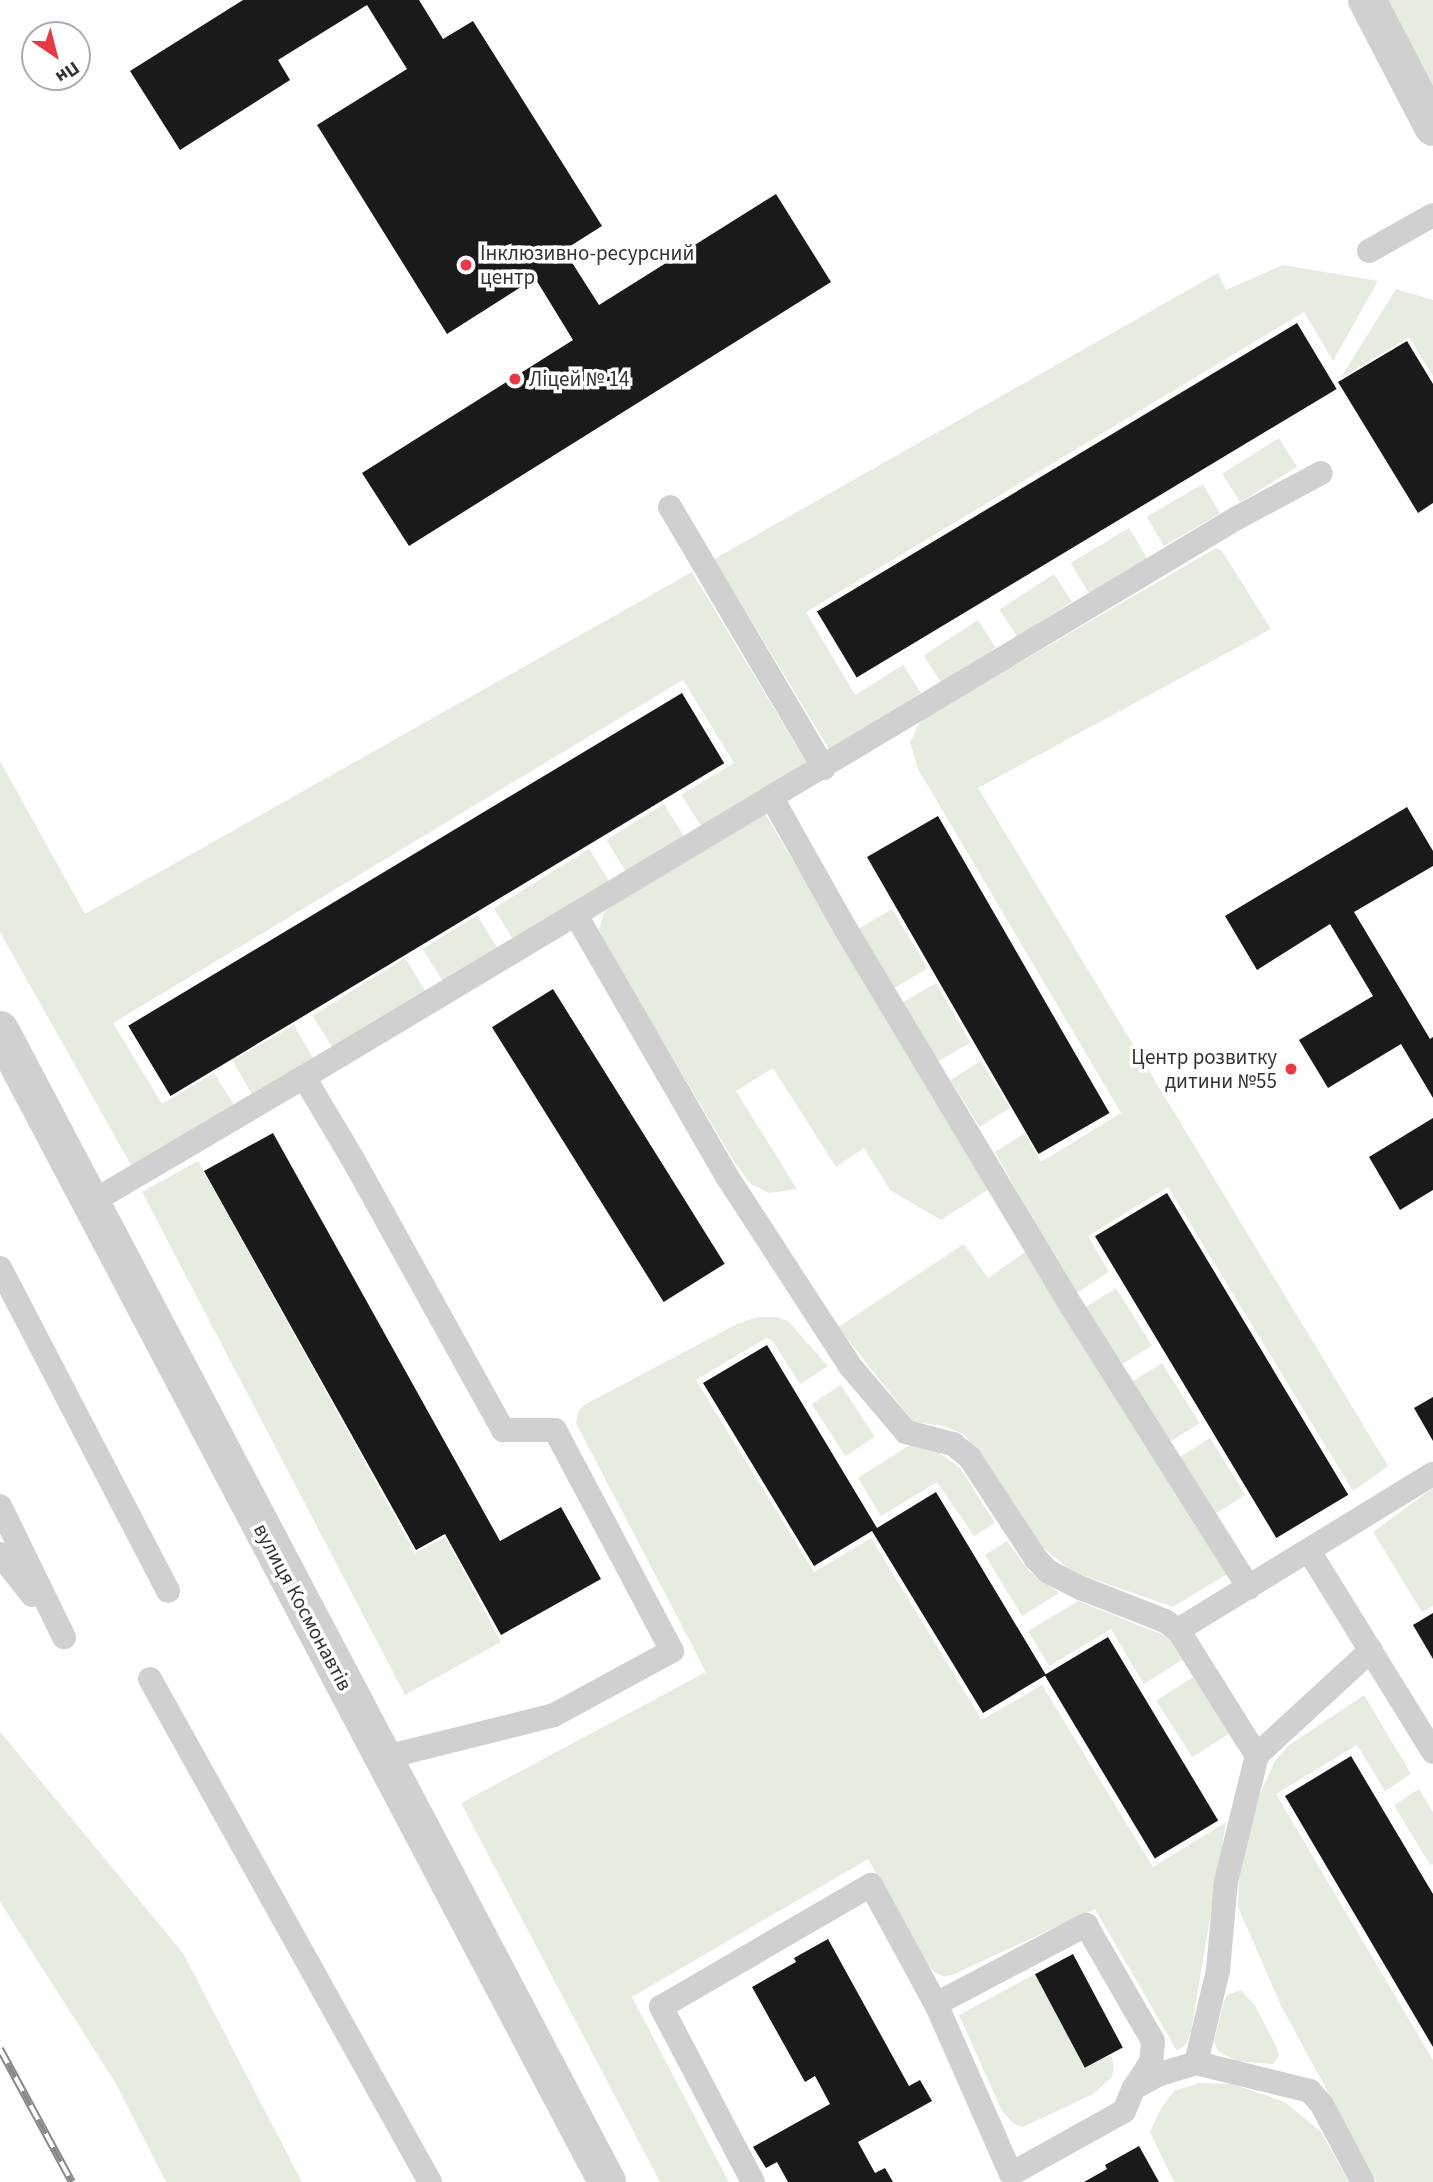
<!DOCTYPE html>
<html>
<head>
<meta charset="utf-8">
<style>
	body { margin:0 }
	#map { position:relative; width:1433px; height:2182px; overflow:hidden; background:#fff; font-family:"Source Sans 3",sans-serif }
	div>[style] { position:absolute }
	[style*='--x'] { left:calc(var(--x)*1px); top:calc(var(--y)*1px); width:calc(var(--w)*1px); rotate:calc(var(--a)*1deg) }
	.green>* { inset:0; background:#e6ecdf; transform-origin:0 0 }
	.building>* { inset:0; background:#1a1a1a; transform-origin:0 0 }
	.service>* { height:24px; margin:-12px; padding:0 12px; transform-origin:12px; border-radius:12px; background:#d0d0d0 }
	.minor>* { height:38px; margin:-19px; padding:0 19px; transform-origin:19px; border-radius:19px; background:#d0d0d0 }
	.tertiary>* { height:38px; margin:-19px; padding:0 19px; transform-origin:19px; border-radius:19px; background:#d0d0d0 }
	.rail>* { height:8px; margin-top:-4px; transform-origin:0; background:repeating-linear-gradient(90deg,#fff 0 16px,#888 0 32px); box-sizing:border-box; border-block:2px solid #888 }
	.dots>* { width:19px; height:19px; translate:-50% -50%; box-sizing:border-box; border:4px solid #fff; border-radius:50% }
	span { translate:-50% -50%; white-space:nowrap; text-align:center; line-height:1.15; -webkit-text-stroke:7px #fff; paint-order:stroke }
	.poi-label { font-size:21px; color:#333 }
	.left { translate:0 -50%; text-align:left }
	.right { translate:-100% -50%; text-align:right }
	.street-label { font-size:21px; color:#333 }
	.north { position:absolute; left:21px; top:21px; width:70px; height:70px; box-sizing:border-box; background:#fff; border:2px solid #adadad; border-radius:50%; rotate:145deg; font-size:19px; font-weight:700; line-height:28px; text-align:center; color:#333 }
	.north::after { content:''; display:block; margin:auto; width:24px; height:32px; background:#e63946; clip-path:polygon(50% 0,100% 100%,50% 72%,0 100%) }
</style>
</head>
<body>
<div id="map">
	<div class="green">
		<div style="clip-path:polygon(1388px 0,1433px 0,1433px 95px)"></div>
		<div style="clip-path:polygon(1283px 265px,1378px 281px,1333px 361px,1304px 312px,806px 612px,855px 695px,903px 665px,921px 693px,829px 749px,714px 559px,1218px 273px,1226px 290px)"></div>
		<div style="clip-path:polygon(1396px 289px,1433px 300px,1433px 376px,1409px 337px,1340px 379px)"></div>
		<div style="left:1279px;top:438px;width:34px;height:67px;rotate:58deg"></div>
		<div style="left:1203px;top:484px;width:34px;height:65px;rotate:60deg"></div>
		<div style="left:1129px;top:528px;width:35px;height:68px;rotate:59deg"></div>
		<div style="clip-path:polygon(1216px 548px,1222px 551px,1271px 629px,978px 788px,1388px 1466px,1353px 1491px,1168px 1187px,1088px 1236px,1109px 1272px,1075px 1294px,995px 1152px,1025px 1133px,1041px 1162px,1121px 1113px,918px 769px,910px 742px,921px 720px)"></div>
		<div style="clip-path:polygon(692px 572px,806px 762px,702px 827px,681px 795px,734px 763px,683px 680px,113px 1023px,162px 1104px,214px 1073px,235px 1106px,131px 1165px,0 932px,0 761px,85px 914px)"></div>
		<div style="left:1054px;top:574px;width:33px;height:65px;rotate:57deg"></div>
		<div style="left:978px;top:620px;width:33px;height:65px;rotate:57deg"></div>
		<div style="left:664px;top:804px;width:40px;height:68px;rotate:58deg"></div>
		<div style="clip-path:polygon(765px 814px,989px 1189px,941px 1220px,890px 1190px,864px 1148px,836px 1167px,773px 1068px,736px 1091px,797px 1189px,769px 1193px,751px 1184px,735px 1163px,606px 946px,599px 929px,604px 912px,624px 896px)"></div>
		<div style="left:589px;top:849px;width:39px;height:112px;rotate:58deg"></div>
		<div style="left:892px;top:909px;width:69px;height:40px;rotate:59deg"></div>
		<div style="left:477px;top:915px;width:40px;height:64px;rotate:58deg"></div>
		<div style="left:405px;top:958px;width:40px;height:109px;rotate:58deg"></div>
		<div style="left:936px;top:983px;width:69px;height:38px;rotate:60deg"></div>
		<div style="left:294px;top:1025px;width:39px;height:71px;rotate:60deg"></div>
		<div style="left:981px;top:1061px;width:55px;height:36px;rotate:58deg"></div>
		<div style="clip-path:polygon(198px 1161px,415px 1553px,445px 1537px,501px 1642px,405px 1695px,142px 1192px)"></div>
		<div style="clip-path:polygon(964px 1244px,988px 1278px,1028px 1250px,1229px 1573px,1173px 1607px,1073px 1572px,1042px 1547px,965px 1435px,944px 1426px,913px 1422px,838px 1327px)"></div>
		<div style="left:1116px;top:1288px;width:68px;height:38px;rotate:58deg"></div>
		<div style="clip-path:polygon(758px 1317px,776px 1317px,788px 1321px,828px 1366px,800px 1384px,772px 1340px,766px 1338px,696px 1380px,814px 1572px,871px 1538px,982px 1720px,1042px 1685px,1153px 1867px,1226px 1822px,1191px 2032px,1186px 2044px,1177px 2051px,1095px 1909px,952px 1975px,944px 1976px,935px 1973px,928px 1965px,868px 1859px,632px 1997px,729px 2182px,660px 2182px,461px 1803px,706px 1672px,576px 1423px,578px 1412px,584px 1405px,737px 1324px)"></div>
		<div style="left:1162px;top:1363px;width:71px;height:37px;rotate:58deg"></div>
		<div style="left:841px;top:1385px;width:62px;height:35px;rotate:57deg"></div>
		<div style="left:1210px;top:1438px;width:67px;height:37px;rotate:58deg"></div>
		<div style="clip-path:polygon(910px 1445px,936px 1451px,960px 1468px,995px 1523px,974px 1536px,937px 1482px,881px 1516px,858px 1478px)"></div>
		<div style="clip-path:polygon(1433px 1488px,1433px 1606px,1422px 1612px,1373px 1532px)"></div>
		<div style="clip-path:polygon(1007px 1541px,1029px 1571px,1059px 1593px,1022px 1616px,985px 1555px)"></div>
		<div style="clip-path:polygon(1078px 1601px,1168px 1637px,1182px 1660px,1144px 1684px,1111px 1629px,1049px 1666px,1028px 1631px)"></div>
		<div style="left:1193px;top:1677px;width:67px;height:44px;rotate:57deg"></div>
		<div style="clip-path:polygon(1364px 1695px,1411px 1774px,1385px 1791px,1357px 1745px,1276px 1794px,1433px 2060px,1433px 2182px,1377px 2182px,1281px 2006px,1238px 1907px,1239px 1873px,1260px 1794px,1275px 1761px,1289px 1745px)"></div>
		<div style="clip-path:polygon(0 1732px,183px 1953px,302px 2182px,166px 2182px,115px 2082px,0 1902px)"></div>
		<div style="clip-path:polygon(1419px 1789px,1433px 1812px,1433px 1864px,1430px 1865px,1394px 1805px)"></div>
		<div style="clip-path:polygon(1035px 1974px,1085px 2068px,1111px 2055px,1114px 2067px,1112px 2077px,1093px 2094px,1023px 2127px,1014px 2124px,1002px 2111px,959px 2015px)"></div>
		<div style="clip-path:polygon(1241px 1990px,1256px 2007px,1277px 2048px,1279px 2056px,1273px 2064px,1236px 2061px,1218px 2051px,1214px 2042px,1223px 2004px,1227px 1995px)"></div>
		<div style="clip-path:polygon(1199px 2083px,1232px 2084px,1285px 2102px,1321px 2132px,1349px 2182px,1174px 2182px,1150px 2132px,1160px 2110px,1174px 2091px)"></div>
	</div>
	<div class="building">
		<div style="clip-path:polygon(243px 0,419px 0,443px 39px,473px 21px,602px 226px,564px 250px,599px 305px,776px 194px,831px 282px,409px 546px,362px 473px,573px 340px,535px 278px,447px 334px,317px 125px,407px 69px,367px 5px,278px 60px,290px 80px,180px 150px,130px 71px)"></div>
		<div style="left:1297px;top:323px;width:77px;height:560px;rotate:59deg"></div>
		<div style="clip-path:polygon(1407px 341px,1433px 384px,1433px 503px,1418px 513px,1338px 382px)"></div>
		<div style="left:682px;top:693px;width:82px;height:646px;rotate:59deg"></div>
		<div style="clip-path:polygon(1407px 807px,1433px 851px,1433px 866px,1354px 912px,1430px 1039px,1433px 1037px,1433px 1098px,1401px 1044px,1328px 1088px,1299px 1040px,1373px 996px,1330px 924px,1257px 970px,1225px 916px)"></div>
		<div style="left:938px;top:816px;width:343px;height:82px;rotate:60deg"></div>
		<div style="left:553px;top:989px;width:324px;height:72px;rotate:58deg"></div>
		<div style="clip-path:polygon(1433px 1118px,1433px 1190px,1400px 1210px,1369px 1157px)"></div>
		<div style="clip-path:polygon(273px 1133px,500px 1541px,561px 1507px,601px 1579px,501px 1635px,445px 1534px,416px 1550px,204px 1171px)"></div>
		<div style="left:1167px;top:1193px;width:352px;height:84px;rotate:59deg"></div>
		<div style="clip-path:polygon(767px 1345px,877px 1528px,936px 1492px,1046px 1675px,983px 1713px,872px 1531px,814px 1566px,703px 1383px)"></div>
		<div style="clip-path:polygon(1433px 1397px,1433px 1441px,1414px 1408px)"></div>
		<div style="clip-path:polygon(1433px 1613px,1433px 1659px,1413px 1625px)"></div>
		<div style="left:1108px;top:1637px;width:214px;height:74px;rotate:59deg"></div>
		<div style="clip-path:polygon(1351px 1756px,1433px 1894px,1433px 2047px,1285px 1796px)"></div>
		<div style="clip-path:polygon(828px 1939px,909px 2086px,920px 2080px,932px 2101px,858px 2142px,875px 2173px,885px 2168px,893px 2182px,788px 2182px,777px 2162px,766px 2168px,753px 2147px,830px 2104px,815px 2076px,805px 2082px,752px 1987px,796px 1962px,794px 1958px)"></div>
		<div style="left:1073px;top:1954px;width:106px;height:43px;rotate:62deg"></div>
		<div style="clip-path:polygon(1139px 2146px,1159px 2182px,1084px 2182px,1107px 2169px,1105px 2165px)"></div>
	</div>
	<div class="service">
		<div style="--x:1369;--y:251;--w:73;--a:-29.4"></div>
		<div style="--x:670;--y:507;--w:303;--a:59.5"></div>
		<div style="--x:772;--y:798;--w:149;--a:60.7"></div>
		<div style="--x:845;--y:928;--w:442;--a:59.1"></div>
		<div style="--x:1072;--y:1307;--w:332;--a:57.8"></div>
		<div style="--x:576;--y:915;--w:304;--a:60"></div>
		<div style="--x:728;--y:1178;--w:224;--a:57"></div>
		<div style="--x:850;--y:1366;--w:87;--a:49.7"></div>
		<div style="--x:906;--y:1432;--w:49;--a:14.3"></div>
		<div style="--x:953;--y:1444;--w:22;--a:39"></div>
		<div style="--x:970;--y:1458;--w:121;--a:56.8"></div>
		<div style="--x:1036;--y:1559;--w:18;--a:45"></div>
		<div style="--x:1049;--y:1572;--w:36;--a:27"></div>
		<div style="--x:1081;--y:1588;--w:90;--a:21.4"></div>
		<div style="--x:1165;--y:1621;--w:16;--a:35"></div>
		<div style="--x:1178;--y:1630;--w:126;--a:57.9"></div>
		<div style="--x:1245;--y:1737;--w:22;--a:56"></div>
		<div style="--x:1257;--y:1755;--w:130;--a:103.8"></div>
		<div style="--x:1226;--y:1881;--w:89;--a:95.1"></div>
		<div style="--x:1218;--y:1970;--w:96;--a:103.3"></div>
		<div style="--x:1196;--y:2063;--w:117;--a:13.8"></div>
		<div style="--x:1310;--y:2091;--w:18;--a:49"></div>
		<div style="--x:1322;--y:2105;--w:87;--a:62"></div>
		<div style="--x:90;--y:1203;--w:248;--a:-30.5"></div>
		<div style="--x:0;--y:1268;--w:364;--a:62.5"></div>
		<div style="--x:0;--y:1506;--w:146;--a:64"></div>
		<div style="--x:1309;--y:1551;--w:236;--a:58.3"></div>
		<div style="--x:0;--y:1554;--w:52;--a:52"></div>
		<div style="--x:1178;--y:1630;--w:299;--a:-31.5"></div>
		<div style="--x:150;--y:1679;--w:576;--a:60.9"></div>
		<div style="--x:1257;--y:1755;--w:155;--a:-42.6"></div>
		<div style="--x:382;--y:1758;--w:177;--a:-14"></div>
		<div style="--x:554;--y:1715;--w:134;--a:-28.5"></div>
		<div style="--x:672;--y:1651;--w:250;--a:-117.9"></div>
		<div style="--x:555;--y:1430;--w:52;--a:180"></div>
		<div style="--x:503;--y:1430;--w:308;--a:-119"></div>
		<div style="--x:354;--y:1161;--w:98;--a:-120.8"></div>
		<div style="--x:304;--y:1077;--w:1088;--a:-30.93"></div>
		<div style="--x:1237;--y:518;--w:95;--a:-28.2"></div>
		<div style="--x:936;--y:2004;--w:170;--a:-27.8"></div>
		<div style="--x:1086;--y:1925;--w:134;--a:60"></div>
		<div style="--x:1153;--y:2041;--w:21;--a:95"></div>
		<div style="--x:1151;--y:2062;--w:31;--a:123"></div>
		<div style="--x:753;--y:2182;--w:198;--a:-117.7"></div>
		<div style="--x:661;--y:2007;--w:243;--a:-30.2"></div>
		<div style="--x:871;--y:1885;--w:136;--a:61.4"></div>
		<div style="--x:936;--y:2004;--w:186;--a:66.2"></div>
		<div style="--x:1011;--y:2174;--w:129;--a:-29.1"></div>
		<div style="--x:1124;--y:2111;--w:25;--a:-67"></div>
		<div style="--x:1134;--y:2088;--w:26;--a:-29"></div>
		<div style="--x:1157;--y:2075;--w:41;--a:-17.1"></div>
	</div>
	<div class="minor">
		<div style="--x:1367;--y:0;--w:143;--a:62.5"></div>
	</div>
	<div class="tertiary">
		<div style="--x:0;--y:1030;--w:1302;--a:62.21"></div>
	</div>
	<div class="rail">
		<div style="--x:0;--y:2049;--w:151;--a:61.6"></div>
	</div>
	<div class="dots">
		<div style="left:466px;top:265px;background:#e63946"></div>
		<div style="left:515px;top:379px;background:#e63946"></div>
		<div style="left:1291px;top:1069px;background:#e63946"></div>
	</div>
	<div class="poi-label">
		<span class="left" style="left:480px;top:265px">Інклюзивно-ресурсний<br>центр</span>
		<span class="left" style="left:529px;top:379px">Ліцей № 14</span>
		<span class="right" style="left:1277px;top:1069px">Центр розвитку<br>дитини №55</span>
	</div>
	<div class="street-label">
		<span style="left:303px;top:1607px;rotate:62deg">вулиця Космонавтів</span>
	</div>
	<div class="north">Пн</div>
</div>
</body>
</html>
